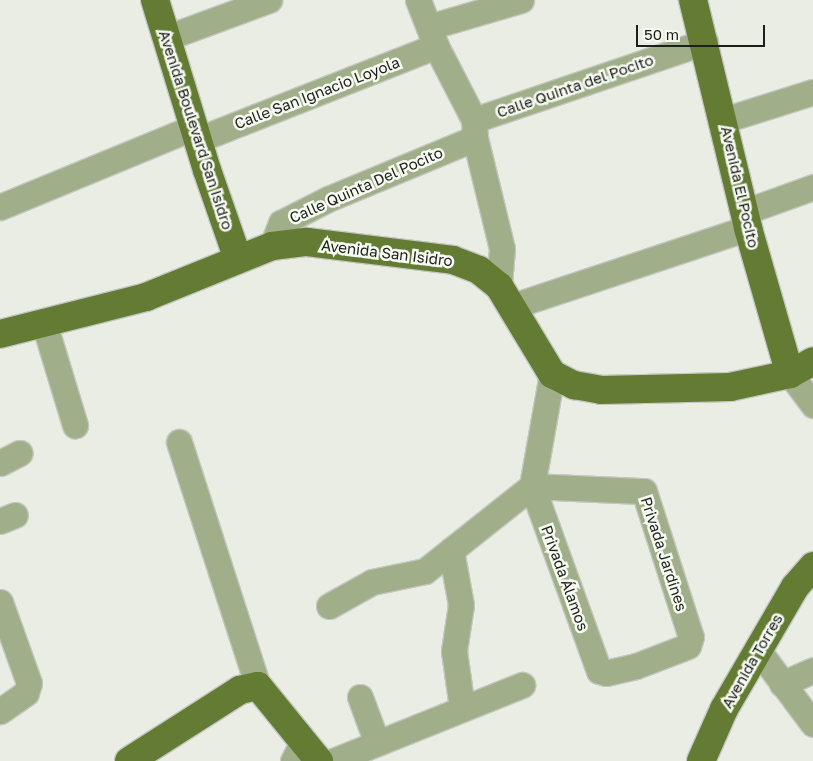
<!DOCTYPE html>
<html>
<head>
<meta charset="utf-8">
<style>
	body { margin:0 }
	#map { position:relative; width:813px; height:761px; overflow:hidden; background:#e9ede4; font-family:"Golos Text",sans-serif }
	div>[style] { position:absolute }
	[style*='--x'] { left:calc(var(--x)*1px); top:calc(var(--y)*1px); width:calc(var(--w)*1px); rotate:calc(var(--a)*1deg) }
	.roads { filter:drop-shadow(1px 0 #c4c8c0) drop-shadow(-1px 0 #c4c8c0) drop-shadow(0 1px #c4c8c0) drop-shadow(0 -1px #c4c8c0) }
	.minor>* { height:25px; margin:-12.5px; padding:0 12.5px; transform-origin:12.5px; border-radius:12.5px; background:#a0af89 }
	.major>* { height:28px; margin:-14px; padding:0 14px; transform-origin:14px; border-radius:14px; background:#637b32 }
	span { translate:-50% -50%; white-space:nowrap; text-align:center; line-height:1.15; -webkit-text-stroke:5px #f6faf1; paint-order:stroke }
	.street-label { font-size:15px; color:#1d1f1b }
	.scale { position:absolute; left:636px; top:25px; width:129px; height:22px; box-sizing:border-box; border:2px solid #1d1f1b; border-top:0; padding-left:6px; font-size:15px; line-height:18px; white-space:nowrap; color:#1d1f1b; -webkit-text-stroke:4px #f6faf1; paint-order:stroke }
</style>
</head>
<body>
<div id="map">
	<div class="roads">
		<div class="minor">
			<div style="--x:418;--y:0;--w:49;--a:68.6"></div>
			<div style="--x:436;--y:46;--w:83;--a:62.8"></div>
			<div style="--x:474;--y:120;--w:18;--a:87"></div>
			<div style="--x:475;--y:138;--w:114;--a:76.3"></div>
			<div style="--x:502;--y:249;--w:37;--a:95"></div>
			<div style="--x:429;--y:27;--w:96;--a:-16.4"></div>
			<div style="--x:166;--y:38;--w:110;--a:-20.3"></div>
			<div style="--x:474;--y:120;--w:244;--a:-18.7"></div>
			<div style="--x:724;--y:120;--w:93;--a:-17.5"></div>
			<div style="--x:197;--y:140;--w:257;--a:-21.5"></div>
			<div style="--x:0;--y:207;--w:210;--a:-22.4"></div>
			<div style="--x:744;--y:212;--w:73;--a:-19.9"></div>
			<div style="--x:272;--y:246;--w:25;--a:-69"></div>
			<div style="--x:281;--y:223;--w:53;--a:-27.1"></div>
			<div style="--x:328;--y:199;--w:159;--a:-22.5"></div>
			<div style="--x:513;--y:306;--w:248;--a:-18.4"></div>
			<div style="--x:44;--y:323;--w:107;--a:73.1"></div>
			<div style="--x:790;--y:374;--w:39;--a:53"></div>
			<div style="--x:179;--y:442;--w:256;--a:72.1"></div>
			<div style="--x:0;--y:463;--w:22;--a:-27"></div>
			<div style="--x:532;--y:486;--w:112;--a:2.6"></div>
			<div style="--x:644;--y:491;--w:153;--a:72.2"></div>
			<div style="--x:691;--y:637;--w:9;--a:108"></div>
			<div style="--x:688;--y:646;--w:56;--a:159"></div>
			<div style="--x:636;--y:666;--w:31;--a:167"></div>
			<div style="--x:606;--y:673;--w:7;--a:-164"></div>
			<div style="--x:599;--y:671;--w:197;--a:-109.9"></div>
			<div style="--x:0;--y:521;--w:16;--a:-22"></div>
			<div style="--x:451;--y:550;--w:56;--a:79.7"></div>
			<div style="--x:461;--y:605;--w:47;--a:98.7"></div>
			<div style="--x:454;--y:651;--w:58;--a:82"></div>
			<div style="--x:0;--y:602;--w:86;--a:70.3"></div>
			<div style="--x:29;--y:683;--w:10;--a:107"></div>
			<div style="--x:26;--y:693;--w:32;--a:145"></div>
			<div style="--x:329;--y:606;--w:49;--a:-29.2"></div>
			<div style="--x:372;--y:582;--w:54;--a:-11.7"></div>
			<div style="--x:425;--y:571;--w:137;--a:-38.5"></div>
			<div style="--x:532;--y:486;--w:114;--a:-79.9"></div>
			<div style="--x:758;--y:650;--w:92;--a:53.4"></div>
			<div style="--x:782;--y:684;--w:34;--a:-24"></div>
			<div style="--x:360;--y:697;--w:49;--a:69.7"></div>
			<div style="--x:293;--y:761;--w:22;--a:-63"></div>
			<div style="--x:333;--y:761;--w:204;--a:-21.9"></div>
		</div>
		<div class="major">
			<div style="--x:155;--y:0;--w:178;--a:73"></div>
			<div style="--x:207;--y:170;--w:94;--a:70.8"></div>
			<div style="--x:693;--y:0;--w:235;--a:76.4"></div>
			<div style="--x:748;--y:228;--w:152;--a:74"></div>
			<div style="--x:0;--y:334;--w:151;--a:-14.2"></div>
			<div style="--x:146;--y:297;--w:136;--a:-22"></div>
			<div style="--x:272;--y:246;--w:35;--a:-7"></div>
			<div style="--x:307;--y:242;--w:147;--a:7"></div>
			<div style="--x:453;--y:260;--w:28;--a:21"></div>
			<div style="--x:479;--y:270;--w:26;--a:39"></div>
			<div style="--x:499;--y:286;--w:103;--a:58.9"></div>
			<div style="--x:552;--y:374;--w:25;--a:27"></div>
			<div style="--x:574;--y:385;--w:27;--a:10"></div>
			<div style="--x:601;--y:390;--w:129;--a:-1.3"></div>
			<div style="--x:730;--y:387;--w:61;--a:-12.2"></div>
			<div style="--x:790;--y:374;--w:26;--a:-29"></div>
			<div style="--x:129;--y:761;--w:132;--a:-32.6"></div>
			<div style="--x:240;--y:690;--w:18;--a:-13"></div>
			<div style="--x:258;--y:686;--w:97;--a:50.9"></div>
			<div style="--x:701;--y:761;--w:57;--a:-66.1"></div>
			<div style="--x:724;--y:709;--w:141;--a:-59.8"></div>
			<div style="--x:795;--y:587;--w:28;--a:-49"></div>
		</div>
	</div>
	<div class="street-label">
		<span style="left:575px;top:86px;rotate:-19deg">Calle Quinta del Pocito</span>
		<span style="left:317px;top:93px;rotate:-21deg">Calle San Ignacio Loyola</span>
		<span style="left:196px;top:130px;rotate:72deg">Avenida Boulevard San Isidro</span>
		<span style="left:366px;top:185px;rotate:-24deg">Calle Quinta Del Pocito</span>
		<span style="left:740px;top:187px;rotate:77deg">Avenida El Pocito</span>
		<span style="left:387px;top:253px;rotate:7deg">Avenida San Isidro</span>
		<span style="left:664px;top:554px;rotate:72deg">Privada Jardines</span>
		<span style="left:565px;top:578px;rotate:70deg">Privada Álamos</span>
		<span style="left:752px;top:661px;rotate:-60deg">Avenida Torres</span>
	</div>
	<div class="scale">50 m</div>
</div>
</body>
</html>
